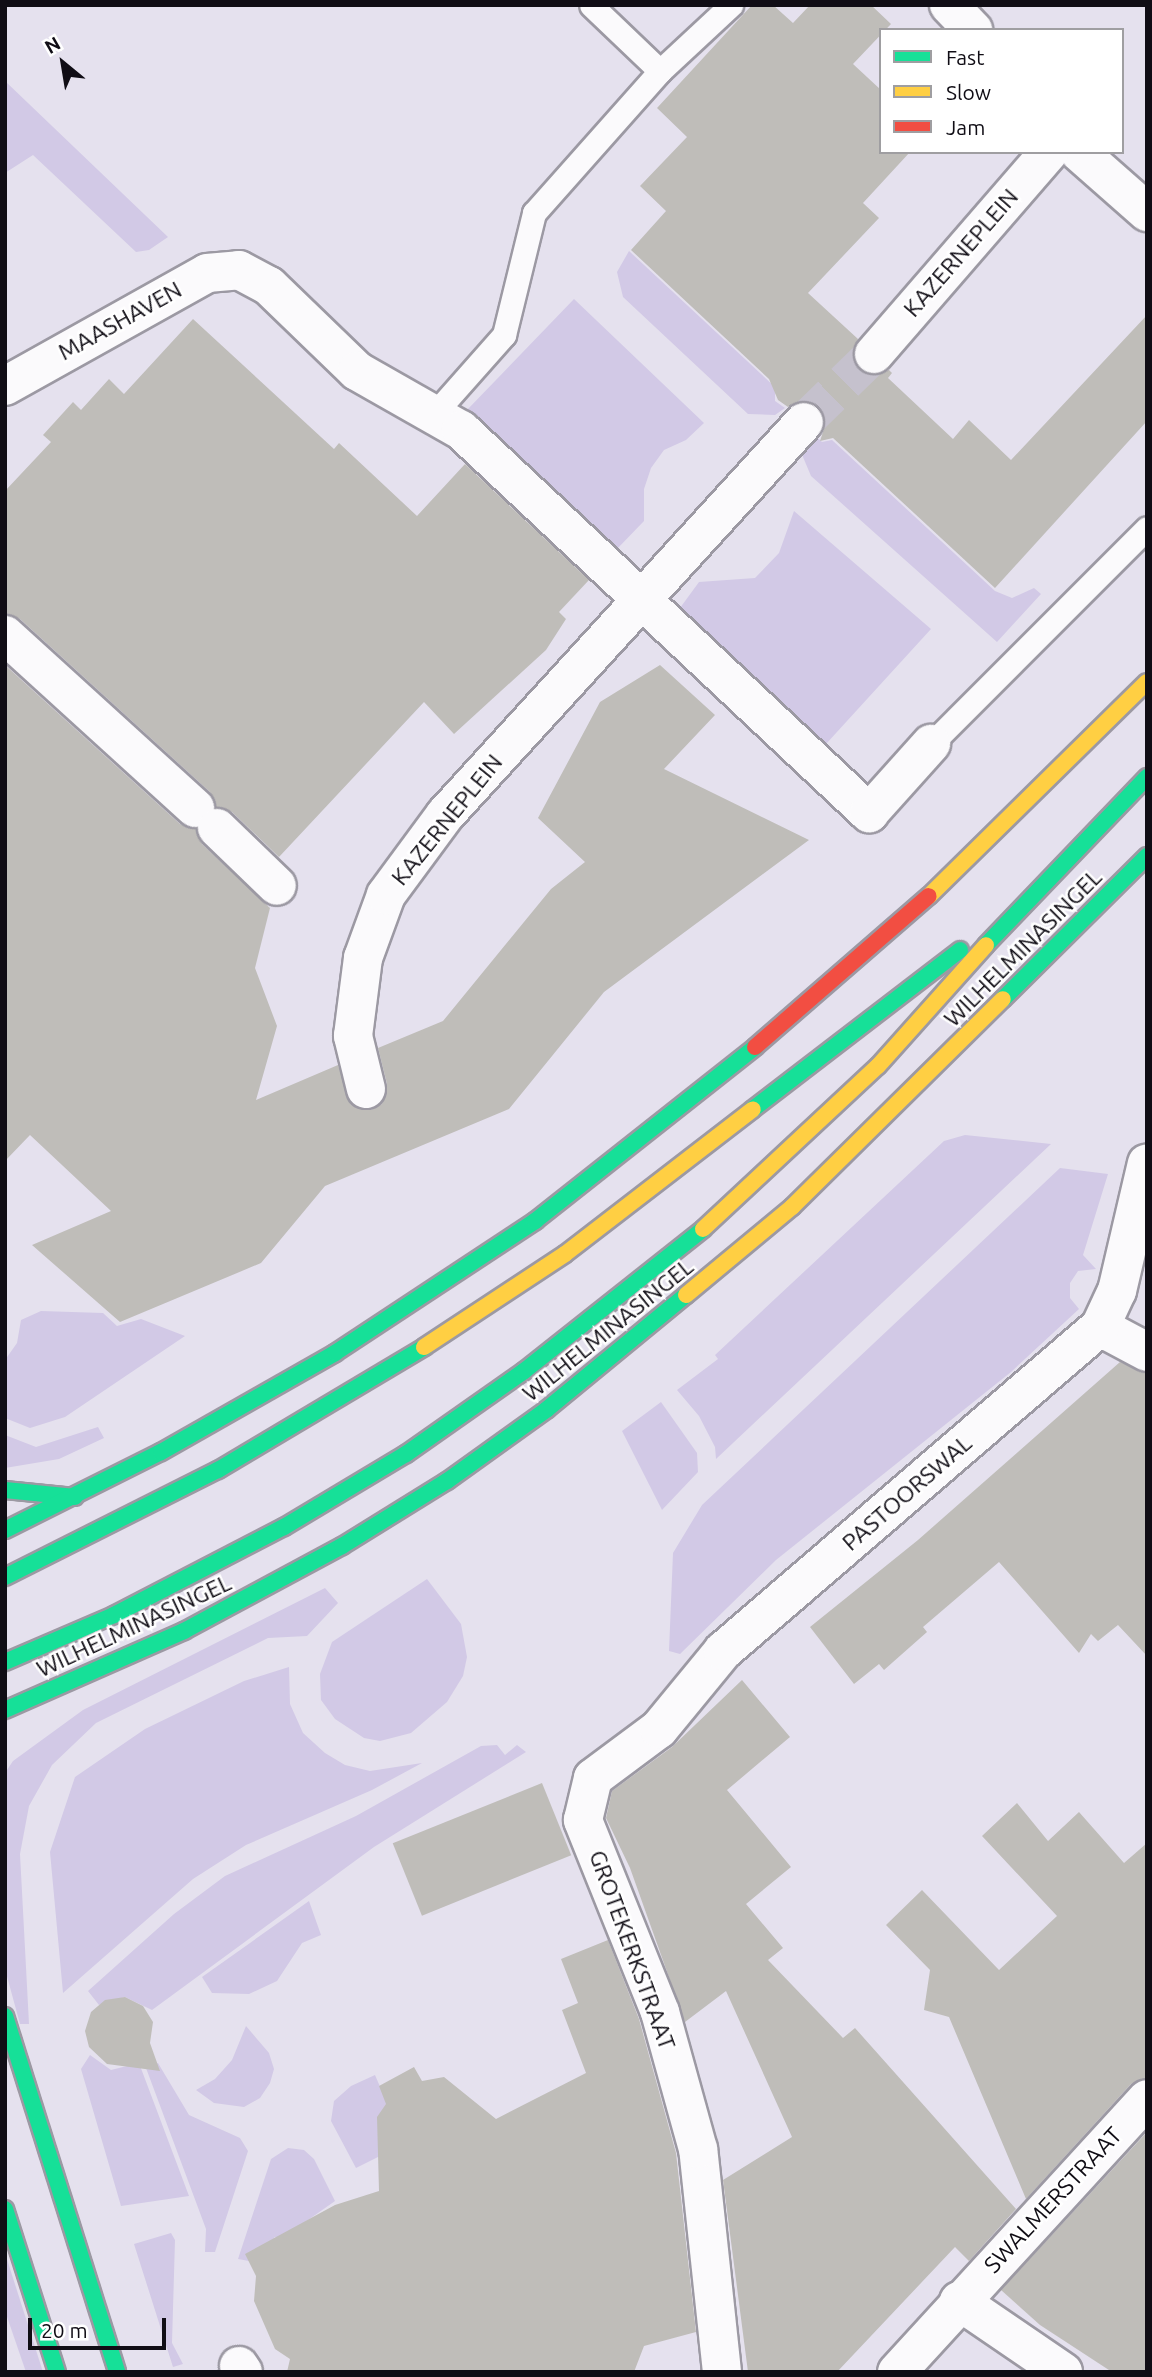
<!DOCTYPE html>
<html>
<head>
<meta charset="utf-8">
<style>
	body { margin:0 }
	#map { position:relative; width:1152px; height:2377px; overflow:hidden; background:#e5e1ee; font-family:Ubuntu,sans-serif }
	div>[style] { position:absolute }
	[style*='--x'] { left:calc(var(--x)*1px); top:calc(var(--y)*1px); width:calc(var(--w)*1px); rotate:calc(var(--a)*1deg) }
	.green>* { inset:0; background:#d2c9e6 }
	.building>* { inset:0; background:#bfbdb9; transform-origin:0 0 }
	.street-tunnel>* { height:38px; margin-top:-19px; transform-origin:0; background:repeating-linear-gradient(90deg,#c5c1cd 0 38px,transparent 0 57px) }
	.roads { filter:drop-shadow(2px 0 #9c99a3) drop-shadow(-2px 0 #9c99a3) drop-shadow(0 2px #9c99a3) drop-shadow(0 -2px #9c99a3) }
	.lane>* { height:23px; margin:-11.5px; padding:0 11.5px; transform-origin:11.5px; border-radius:11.5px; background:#fbfafc }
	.street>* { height:38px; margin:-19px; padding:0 19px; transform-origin:19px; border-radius:19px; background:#fbfafc }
	.fast>* { height:16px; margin:-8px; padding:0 8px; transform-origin:8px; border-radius:8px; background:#16e098 }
	.slow>* { height:16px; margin:-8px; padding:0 8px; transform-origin:8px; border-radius:8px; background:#ffcf43 }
	.jam>* { height:16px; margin:-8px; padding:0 8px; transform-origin:8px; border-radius:8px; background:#f24e42 }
	span { translate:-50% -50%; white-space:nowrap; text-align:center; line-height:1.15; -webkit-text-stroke:5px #fff; paint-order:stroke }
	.street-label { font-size:23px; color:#100d15 }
	.frame { position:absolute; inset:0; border:7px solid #100d15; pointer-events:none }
	.legend { position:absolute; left:879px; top:28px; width:245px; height:126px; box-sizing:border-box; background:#fff; border:2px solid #9f9ea1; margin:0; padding:9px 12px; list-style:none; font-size:21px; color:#100d15 }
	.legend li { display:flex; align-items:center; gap:14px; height:35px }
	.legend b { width:35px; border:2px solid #9f9ea1 }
	.north { position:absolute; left:28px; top:28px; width:70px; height:70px; -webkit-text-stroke:5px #fff; paint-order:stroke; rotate:330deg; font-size:19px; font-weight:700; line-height:28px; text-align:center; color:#100d15 }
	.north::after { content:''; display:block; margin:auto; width:24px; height:32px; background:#100d15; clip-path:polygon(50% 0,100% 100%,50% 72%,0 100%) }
	.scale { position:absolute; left:28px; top:2318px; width:138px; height:32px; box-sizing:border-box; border:4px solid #100d15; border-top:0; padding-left:9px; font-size:21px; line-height:24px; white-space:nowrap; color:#100d15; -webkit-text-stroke:5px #fff; paint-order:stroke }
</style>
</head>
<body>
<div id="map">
	<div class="green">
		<div style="clip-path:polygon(5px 81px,168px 237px,149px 250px,136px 252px,33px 155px,5px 173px)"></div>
		<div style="clip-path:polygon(629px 251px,775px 387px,775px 401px,785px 408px,775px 415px,748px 414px,623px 297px,617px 272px)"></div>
		<div style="clip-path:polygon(574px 299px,704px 423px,686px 440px,664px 450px,651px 468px,644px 489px,644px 521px,616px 550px,467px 410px)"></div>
		<div style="clip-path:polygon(809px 430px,822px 442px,832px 440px,995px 591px,1012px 598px,1034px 588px,1041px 594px,997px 642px,811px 476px,803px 457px,802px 444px)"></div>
		<div style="clip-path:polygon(794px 511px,931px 629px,826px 744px,680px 608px,699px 582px,755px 578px,779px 553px)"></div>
		<div style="clip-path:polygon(965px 1135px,1051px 1144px,716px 1459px,715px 1447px,699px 1416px,677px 1390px,718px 1359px,715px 1355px,944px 1141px)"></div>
		<div style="clip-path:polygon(1060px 1168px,1108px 1174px,1083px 1255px,1096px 1269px,1078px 1271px,1070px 1283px,1070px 1298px,1079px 1309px,1011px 1372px,776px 1560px,680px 1654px,669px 1651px,673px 1553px,702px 1505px)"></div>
		<div style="clip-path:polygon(41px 1311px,103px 1313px,117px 1326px,141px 1319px,185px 1336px,65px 1417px,30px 1428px,5px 1418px,5px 1360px,17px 1343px,21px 1320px)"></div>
		<div style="clip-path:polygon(661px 1402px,697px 1453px,698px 1472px,662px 1510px,622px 1431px)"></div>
		<div style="clip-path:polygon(98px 1427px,104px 1438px,59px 1459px,5px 1468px,5px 1435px,36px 1447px)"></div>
		<div style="clip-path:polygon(427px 1579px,461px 1624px,467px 1657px,463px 1676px,447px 1702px,411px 1733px,380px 1741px,364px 1738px,335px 1719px,321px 1700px,320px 1674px,332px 1642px)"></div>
		<div style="clip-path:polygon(325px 1588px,338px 1603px,307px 1636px,268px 1638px,96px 1723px,52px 1765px,29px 1806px,20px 1854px,29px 2024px,20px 2024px,5px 1969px,5px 1773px,13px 1761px,83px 1710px)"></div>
		<div style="clip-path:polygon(289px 1667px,290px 1704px,303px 1733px,325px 1753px,345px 1765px,370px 1771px,422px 1763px,372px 1790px,246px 1845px,193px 1879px,63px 1993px,50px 1852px,75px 1777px,145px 1729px,244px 1681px)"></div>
		<div style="clip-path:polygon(497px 1745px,505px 1755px,517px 1745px,526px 1752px,374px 1847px,152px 2010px,125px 1997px,99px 2005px,88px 1991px,174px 1914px,225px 1876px,356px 1816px,481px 1746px)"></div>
		<div style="clip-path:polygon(309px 1901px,321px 1935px,302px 1943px,277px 1981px,249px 1994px,212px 1993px,202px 1977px)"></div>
		<div style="clip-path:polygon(246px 2026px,269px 2053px,274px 2069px,270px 2083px,260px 2098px,244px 2107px,214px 2103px,196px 2090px,215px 2079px,232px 2060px)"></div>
		<div style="clip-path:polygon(90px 2055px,111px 2070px,139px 2063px,189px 2196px,121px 2206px,81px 2069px)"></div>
		<div style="clip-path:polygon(158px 2063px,189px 2115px,240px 2138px,248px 2151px,215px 2252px,205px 2252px,206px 2229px,146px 2068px)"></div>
		<div style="clip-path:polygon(375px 2075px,381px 2089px,387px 2087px,396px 2148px,356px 2168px,331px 2121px,334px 2101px,351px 2086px)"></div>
		<div style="clip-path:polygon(288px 2148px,304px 2150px,314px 2159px,335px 2201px,281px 2239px,274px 2237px,280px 2249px,249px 2261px,238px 2259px,271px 2159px)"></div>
		<div style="clip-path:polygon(171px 2233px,175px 2240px,172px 2343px,183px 2364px,173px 2367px,134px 2244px)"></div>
		<div style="clip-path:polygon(5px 2253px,43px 2372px,26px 2372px,5px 2311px)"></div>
	</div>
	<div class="building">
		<div style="clip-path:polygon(752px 5px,773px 5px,793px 23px,810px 5px,871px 5px,891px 24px,853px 64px,881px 90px,881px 152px,910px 152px,863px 203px,879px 218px,808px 293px,858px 339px,853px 360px,860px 371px,871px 376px,889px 370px,892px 373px,888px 378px,953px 439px,969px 420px,1011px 460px,1147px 315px,1147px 421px,995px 588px,833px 438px,820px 441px,825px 426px,819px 406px,808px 401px,788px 407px,778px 400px,769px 379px,631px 250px,666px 211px,640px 186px,687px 137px,657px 108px)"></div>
		<div style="clip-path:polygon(193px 319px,334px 449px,339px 443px,417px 516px,465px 464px,589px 580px,559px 612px,566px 619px,546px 650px,454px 734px,424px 702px,279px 857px,232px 812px,216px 807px,210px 792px,20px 619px,5px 614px,5px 491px,51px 442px,43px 435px,73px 402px,81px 410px,109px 379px,124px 394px)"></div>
		<div style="clip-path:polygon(5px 665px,180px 824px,196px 829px,202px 844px,270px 908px,255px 968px,277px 1026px,256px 1100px,338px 1065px,351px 1105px,371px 1110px,382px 1104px,387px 1084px,378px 1048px,443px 1021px,551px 889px,585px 862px,538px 818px,600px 702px,660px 665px,715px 715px,664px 769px,809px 840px,604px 992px,509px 1109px,325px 1186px,261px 1263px,120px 1322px,32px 1245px,111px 1211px,30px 1135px,5px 1161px)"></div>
		<div style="clip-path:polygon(1120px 1362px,1147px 1374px,1147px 1656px,1118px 1625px,1098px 1641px,1091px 1634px,1079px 1653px,999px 1562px,923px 1627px,927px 1632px,884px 1670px,879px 1664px,854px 1684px,810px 1627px,918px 1540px)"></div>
		<div style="clip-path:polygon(742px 1680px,790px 1737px,727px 1790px,791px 1867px,746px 1904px,783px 1948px,768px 1960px,843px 2038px,855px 2028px,1016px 2209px,969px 2261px,955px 2247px,837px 2372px,748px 2372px,723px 2180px,792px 2137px,726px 1991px,685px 2022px,630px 1868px,606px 1818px,612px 1791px,672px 1747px)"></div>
		<div style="left:542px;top:1783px;width:78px;height:161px;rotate:68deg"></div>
		<div style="clip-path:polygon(1017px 1803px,1048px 1841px,1079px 1812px,1124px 1863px,1147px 1843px,1147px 2078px,1131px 2084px,1026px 2199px,949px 2017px,924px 2010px,930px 1970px,886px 1925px,922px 1890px,999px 1970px,1057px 1916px,982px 1836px)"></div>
		<div style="clip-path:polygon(608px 1940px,639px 2019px,676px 2153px,696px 2332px,644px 2346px,634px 2372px,287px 2372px,290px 2359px,275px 2349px,254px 2301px,256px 2276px,245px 2254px,335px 2205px,379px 2191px,377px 2117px,386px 2104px,379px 2086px,414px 2067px,422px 2081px,444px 2077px,496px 2119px,586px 2073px,562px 2010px,578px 2003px,561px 1959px)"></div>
		<div style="clip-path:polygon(125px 1997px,143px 2006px,153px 2022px,150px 2043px,160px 2071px,107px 2064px,89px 2047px,85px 2031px,91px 2012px,105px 2000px)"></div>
		<div style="clip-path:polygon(1147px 2132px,1147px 2372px,1112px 2372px,1040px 2325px,1001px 2290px)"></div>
	</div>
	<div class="street-tunnel">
		<div style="--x:804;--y:422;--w:98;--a:-44.2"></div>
	</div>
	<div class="roads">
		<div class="lane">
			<div style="--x:660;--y:71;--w:97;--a:-42.9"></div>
			<div style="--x:434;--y:414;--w:106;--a:-48.5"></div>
			<div style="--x:504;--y:335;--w:126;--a:-76.2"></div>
			<div style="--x:534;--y:213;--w:190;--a:-48.4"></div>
			<div style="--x:660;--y:71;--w:95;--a:-136.3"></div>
			<div style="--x:931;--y:744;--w:305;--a:-45"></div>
		</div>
		<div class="street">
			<div style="--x:949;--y:5;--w:35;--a:46"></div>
			<div style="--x:1079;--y:152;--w:91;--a:41.4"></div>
			<div style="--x:874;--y:354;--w:267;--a:-49.1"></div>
			<div style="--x:5;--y:386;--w:231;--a:-29.2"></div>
			<div style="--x:207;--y:273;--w:32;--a:-5"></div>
			<div style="--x:239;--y:270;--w:34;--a:28"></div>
			<div style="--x:269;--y:286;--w:122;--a:44"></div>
			<div style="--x:357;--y:371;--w:120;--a:29.6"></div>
			<div style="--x:461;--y:430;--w:560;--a:43.19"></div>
			<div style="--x:869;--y:813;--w:93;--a:-48.1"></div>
			<div style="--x:5;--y:635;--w:257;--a:42.3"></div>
			<div style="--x:217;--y:828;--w:83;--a:44"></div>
			<div style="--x:366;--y:1089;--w:55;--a:-103.8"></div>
			<div style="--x:353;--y:1036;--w:79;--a:-82.7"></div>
			<div style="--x:363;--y:958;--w:67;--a:-69.9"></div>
			<div style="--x:386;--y:895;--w:99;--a:-53.6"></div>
			<div style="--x:445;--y:815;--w:532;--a:-47.59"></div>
			<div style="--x:1100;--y:1327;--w:53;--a:28"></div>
			<div style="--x:959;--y:2301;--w:126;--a:34.3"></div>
			<div style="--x:239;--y:2366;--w:7;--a:56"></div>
			<div style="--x:722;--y:2372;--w:224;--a:-96.1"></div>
			<div style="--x:698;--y:2149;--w:142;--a:-105.5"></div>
			<div style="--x:660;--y:2012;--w:207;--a:-111.9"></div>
			<div style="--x:583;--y:1820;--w:43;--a:-76.6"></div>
			<div style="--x:593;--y:1778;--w:82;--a:-36.6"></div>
			<div style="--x:659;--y:1729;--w:101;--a:-50.6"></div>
			<div style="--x:723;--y:1651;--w:497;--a:-40.7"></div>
			<div style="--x:1100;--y:1327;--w:40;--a:-65"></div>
			<div style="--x:1117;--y:1291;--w:131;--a:-76.8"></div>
			<div style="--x:897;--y:2372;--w:370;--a:-47.5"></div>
		</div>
		<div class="fast">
			<div style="--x:986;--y:945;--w:233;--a:-46.2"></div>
			<div style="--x:1003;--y:999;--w:203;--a:-44.8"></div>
			<div style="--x:753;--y:1109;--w:261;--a:-37.5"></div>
			<div style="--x:5;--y:1490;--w:70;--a:5.7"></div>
			<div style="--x:5;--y:1530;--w:174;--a:-26.6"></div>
			<div style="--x:161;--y:1452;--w:200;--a:-29.6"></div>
			<div style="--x:335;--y:1353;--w:240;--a:-33.4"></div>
			<div style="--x:535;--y:1221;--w:280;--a:-38.3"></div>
			<div style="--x:5;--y:1577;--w:238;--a:-26.7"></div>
			<div style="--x:218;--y:1470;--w:240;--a:-30.8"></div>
			<div style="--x:5;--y:1662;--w:119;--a:-23.3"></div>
			<div style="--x:114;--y:1615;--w:191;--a:-27.4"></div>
			<div style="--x:284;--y:1527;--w:142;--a:-30.9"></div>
			<div style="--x:406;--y:1454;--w:144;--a:-35.1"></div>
			<div style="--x:524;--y:1371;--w:228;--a:-38.4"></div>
			<div style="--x:5;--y:1710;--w:196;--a:-23.8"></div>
			<div style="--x:184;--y:1631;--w:179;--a:-28.3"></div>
			<div style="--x:342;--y:1546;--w:123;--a:-31.8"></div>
			<div style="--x:447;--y:1481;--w:122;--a:-35.6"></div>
			<div style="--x:546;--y:1410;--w:181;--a:-39.4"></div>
			<div style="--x:5;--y:2016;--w:373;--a:72.5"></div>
			<div style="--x:5;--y:2209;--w:171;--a:72.3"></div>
		</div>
		<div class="slow">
			<div style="--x:929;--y:896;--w:305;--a:-44.5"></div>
			<div style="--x:703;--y:1229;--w:239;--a:-43"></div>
			<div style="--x:878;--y:1066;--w:162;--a:-48.2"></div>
			<div style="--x:686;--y:1295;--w:138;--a:-39.7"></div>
			<div style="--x:792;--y:1207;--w:296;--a:-44.6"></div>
			<div style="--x:424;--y:1347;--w:169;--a:-33.4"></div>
			<div style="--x:565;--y:1254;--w:237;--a:-37.6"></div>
		</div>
		<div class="jam">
			<div style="--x:755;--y:1047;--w:230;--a:-41"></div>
		</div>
	</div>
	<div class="street-label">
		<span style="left:961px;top:253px;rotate:-49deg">KAZERNEPLEIN</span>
		<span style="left:120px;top:321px;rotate:-29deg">MAASHAVEN</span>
		<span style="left:447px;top:820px;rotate:-51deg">KAZERNEPLEIN</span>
		<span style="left:1023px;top:948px;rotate:-45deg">WILHELMINASINGEL</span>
		<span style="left:608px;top:1330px;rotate:-39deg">WILHELMINASINGEL</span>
		<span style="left:907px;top:1493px;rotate:-41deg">PASTOORSWAL</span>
		<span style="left:134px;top:1626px;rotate:-25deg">WILHELMINASINGEL</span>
		<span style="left:632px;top:1950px;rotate:70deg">GROTEKERKSTRAAT</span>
		<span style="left:1053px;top:2200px;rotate:-47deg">SWALMERSTRAAT</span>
	</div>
	<div class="frame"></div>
	<ul class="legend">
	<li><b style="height:9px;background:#16e098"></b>Fast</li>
	<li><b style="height:9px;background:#ffcf43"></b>Slow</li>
	<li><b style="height:9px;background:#f24e42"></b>Jam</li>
	</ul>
	<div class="north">N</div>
	<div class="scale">20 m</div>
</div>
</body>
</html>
